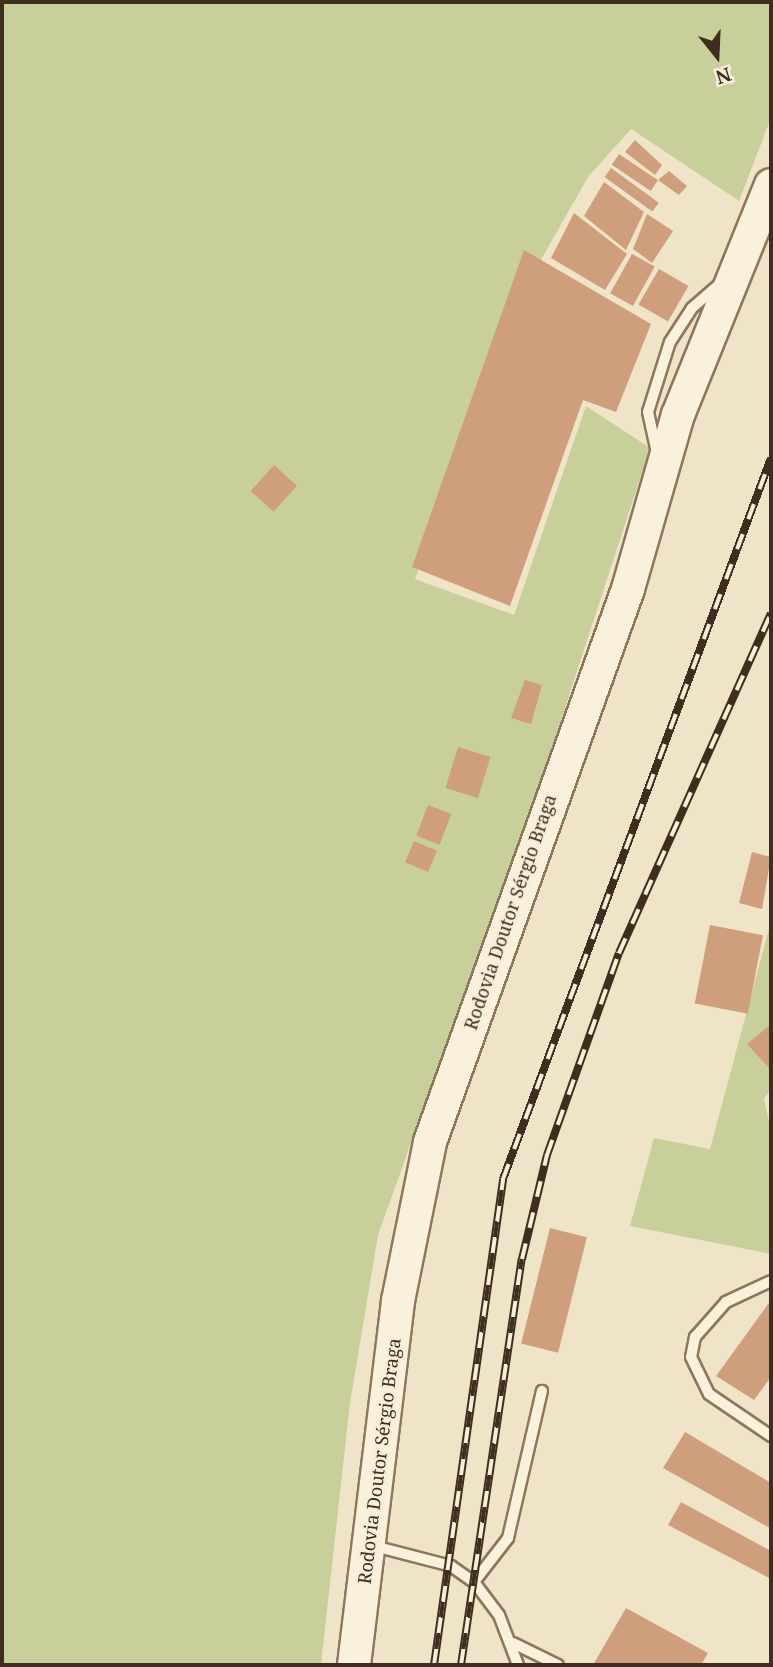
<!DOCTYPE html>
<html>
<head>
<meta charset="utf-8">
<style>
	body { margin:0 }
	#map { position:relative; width:773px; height:1667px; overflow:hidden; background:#f0e4c8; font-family:"Noto Serif",serif }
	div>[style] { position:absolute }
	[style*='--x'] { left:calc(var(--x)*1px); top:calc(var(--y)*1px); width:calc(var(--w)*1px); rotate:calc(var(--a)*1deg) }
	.green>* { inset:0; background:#c9cf9b }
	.building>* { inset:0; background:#cf9f7d; transform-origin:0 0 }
	.roads { filter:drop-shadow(2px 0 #8d765c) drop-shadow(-2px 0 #8d765c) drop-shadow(0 2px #8d765c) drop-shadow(0 -2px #8d765c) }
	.service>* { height:10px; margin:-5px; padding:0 5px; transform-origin:5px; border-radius:5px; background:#faf1dc }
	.secondary>* { height:32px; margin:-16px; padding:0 16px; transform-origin:16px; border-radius:16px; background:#faf1dc }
	.rail>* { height:8px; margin-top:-4px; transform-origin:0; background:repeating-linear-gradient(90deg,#f7eed8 0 16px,#3d2e20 0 32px); box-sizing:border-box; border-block:2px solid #3d2e20 }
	span { translate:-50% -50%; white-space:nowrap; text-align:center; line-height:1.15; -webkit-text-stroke:6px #f7eed8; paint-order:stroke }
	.street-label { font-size:18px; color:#3d2e20 }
	.frame { position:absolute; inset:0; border:4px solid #3d2e20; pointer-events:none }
	.north { position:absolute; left:682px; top:21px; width:70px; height:70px; -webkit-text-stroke:5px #f7eed8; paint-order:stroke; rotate:162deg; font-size:19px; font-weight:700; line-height:28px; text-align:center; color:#3d2e20 }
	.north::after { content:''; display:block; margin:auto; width:24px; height:32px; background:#3d2e20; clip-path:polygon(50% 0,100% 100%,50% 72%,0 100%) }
</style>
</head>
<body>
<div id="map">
	<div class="green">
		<div style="clip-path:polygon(2px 2px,771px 2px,771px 118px,739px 201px,631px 129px,588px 177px,517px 302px,415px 579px,514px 615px,586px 406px,650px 448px,542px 778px,378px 1235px,350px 1403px,321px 1665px,2px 1665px)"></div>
		<div style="clip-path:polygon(771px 921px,771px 1089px,764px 1099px,771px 1130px,771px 1254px,630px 1226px,654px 1138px,710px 1149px)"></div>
	</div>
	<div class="building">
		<div style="clip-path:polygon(635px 140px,662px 165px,655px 175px,625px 152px)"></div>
		<div style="left:619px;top:154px;width:47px;height:13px;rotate:34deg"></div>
		<div style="left:611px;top:168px;width:59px;height:11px;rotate:36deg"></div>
		<div style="clip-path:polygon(669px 171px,687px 186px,679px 195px,658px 180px)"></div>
		<div style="clip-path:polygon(604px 182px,644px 212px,626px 250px,584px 216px)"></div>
		<div style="clip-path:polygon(574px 213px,627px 254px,605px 290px,551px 258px)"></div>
		<div style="clip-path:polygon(647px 214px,673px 231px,652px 263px,633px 249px)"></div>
		<div style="clip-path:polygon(524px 250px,651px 324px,616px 412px,583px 400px,510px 606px,412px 567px)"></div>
		<div style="left:632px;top:254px;width:26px;height:45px;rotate:29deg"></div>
		<div style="left:659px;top:269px;width:34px;height:41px;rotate:30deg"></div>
		<div style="left:274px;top:465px;width:31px;height:35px;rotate:42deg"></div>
		<div style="clip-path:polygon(525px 680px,542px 685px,531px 724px,511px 718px)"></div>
		<div style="left:458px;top:747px;width:34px;height:43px;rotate:17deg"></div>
		<div style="left:428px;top:805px;width:25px;height:33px;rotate:21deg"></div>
		<div style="left:414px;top:841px;width:25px;height:23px;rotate:23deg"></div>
		<div style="clip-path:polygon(752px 852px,771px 857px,762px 909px,739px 903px)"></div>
		<div style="left:710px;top:925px;width:54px;height:80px;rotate:11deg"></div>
		<div style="clip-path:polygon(770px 1025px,771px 1027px,771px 1070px,747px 1044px)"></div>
		<div style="left:550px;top:1228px;width:38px;height:119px;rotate:14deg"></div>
		<div style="clip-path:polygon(771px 1300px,771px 1377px,754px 1400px,716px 1376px)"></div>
		<div style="clip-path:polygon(685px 1432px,771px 1483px,770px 1528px,663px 1468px)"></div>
		<div style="clip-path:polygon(681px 1502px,771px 1551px,771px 1579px,668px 1525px)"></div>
		<div style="clip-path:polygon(626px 1608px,708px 1653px,701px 1665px,593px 1665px)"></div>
	</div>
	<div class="roads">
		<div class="service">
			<div style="--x:657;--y:453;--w:42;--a:-102.4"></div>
			<div style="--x:648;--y:412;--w:73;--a:-72.6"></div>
			<div style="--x:670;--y:342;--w:40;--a:-57.1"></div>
			<div style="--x:692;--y:308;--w:37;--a:-41"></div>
			<div style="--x:771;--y:1281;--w:50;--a:155"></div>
			<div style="--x:726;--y:1302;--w:47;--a:131.5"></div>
			<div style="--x:695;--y:1337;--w:20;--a:101"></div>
			<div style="--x:691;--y:1357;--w:41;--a:64.1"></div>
			<div style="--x:709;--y:1394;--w:75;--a:34.1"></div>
			<div style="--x:370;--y:1545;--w:84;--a:14.5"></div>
			<div style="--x:451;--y:1566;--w:28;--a:35"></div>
			<div style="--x:474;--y:1582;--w:41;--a:52.9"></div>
			<div style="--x:499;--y:1615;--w:53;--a:69.2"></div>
			<div style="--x:474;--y:1582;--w:56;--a:-52.3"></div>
			<div style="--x:508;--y:1538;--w:151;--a:-77"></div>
			<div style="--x:513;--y:1643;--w:50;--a:26.1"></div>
		</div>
		<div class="secondary">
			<div style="--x:354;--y:1665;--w:367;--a:-83.1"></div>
			<div style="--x:398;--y:1301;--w:162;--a:-78.6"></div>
			<div style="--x:430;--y:1142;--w:587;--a:-70.3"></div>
			<div style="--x:628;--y:589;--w:181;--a:-74"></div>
			<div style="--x:678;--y:415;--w:248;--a:-68"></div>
		</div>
	</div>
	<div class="rail">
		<div style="--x:434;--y:1665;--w:491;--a:-81.9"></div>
		<div style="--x:503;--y:1179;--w:769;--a:-69.61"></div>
		<div style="--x:461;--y:1665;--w:411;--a:-81.5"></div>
		<div style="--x:522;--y:1259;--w:107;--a:-76.5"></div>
		<div style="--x:547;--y:1155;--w:214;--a:-70.4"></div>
		<div style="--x:619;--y:953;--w:372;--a:-65.9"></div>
	</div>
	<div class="street-label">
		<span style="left:510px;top:912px;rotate:-71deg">Rodovia Doutor Sérgio Braga</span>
		<span style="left:379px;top:1461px;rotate:-83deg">Rodovia Doutor Sérgio Braga</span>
	</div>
	<div class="frame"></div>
	<div class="north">N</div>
</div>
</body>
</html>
